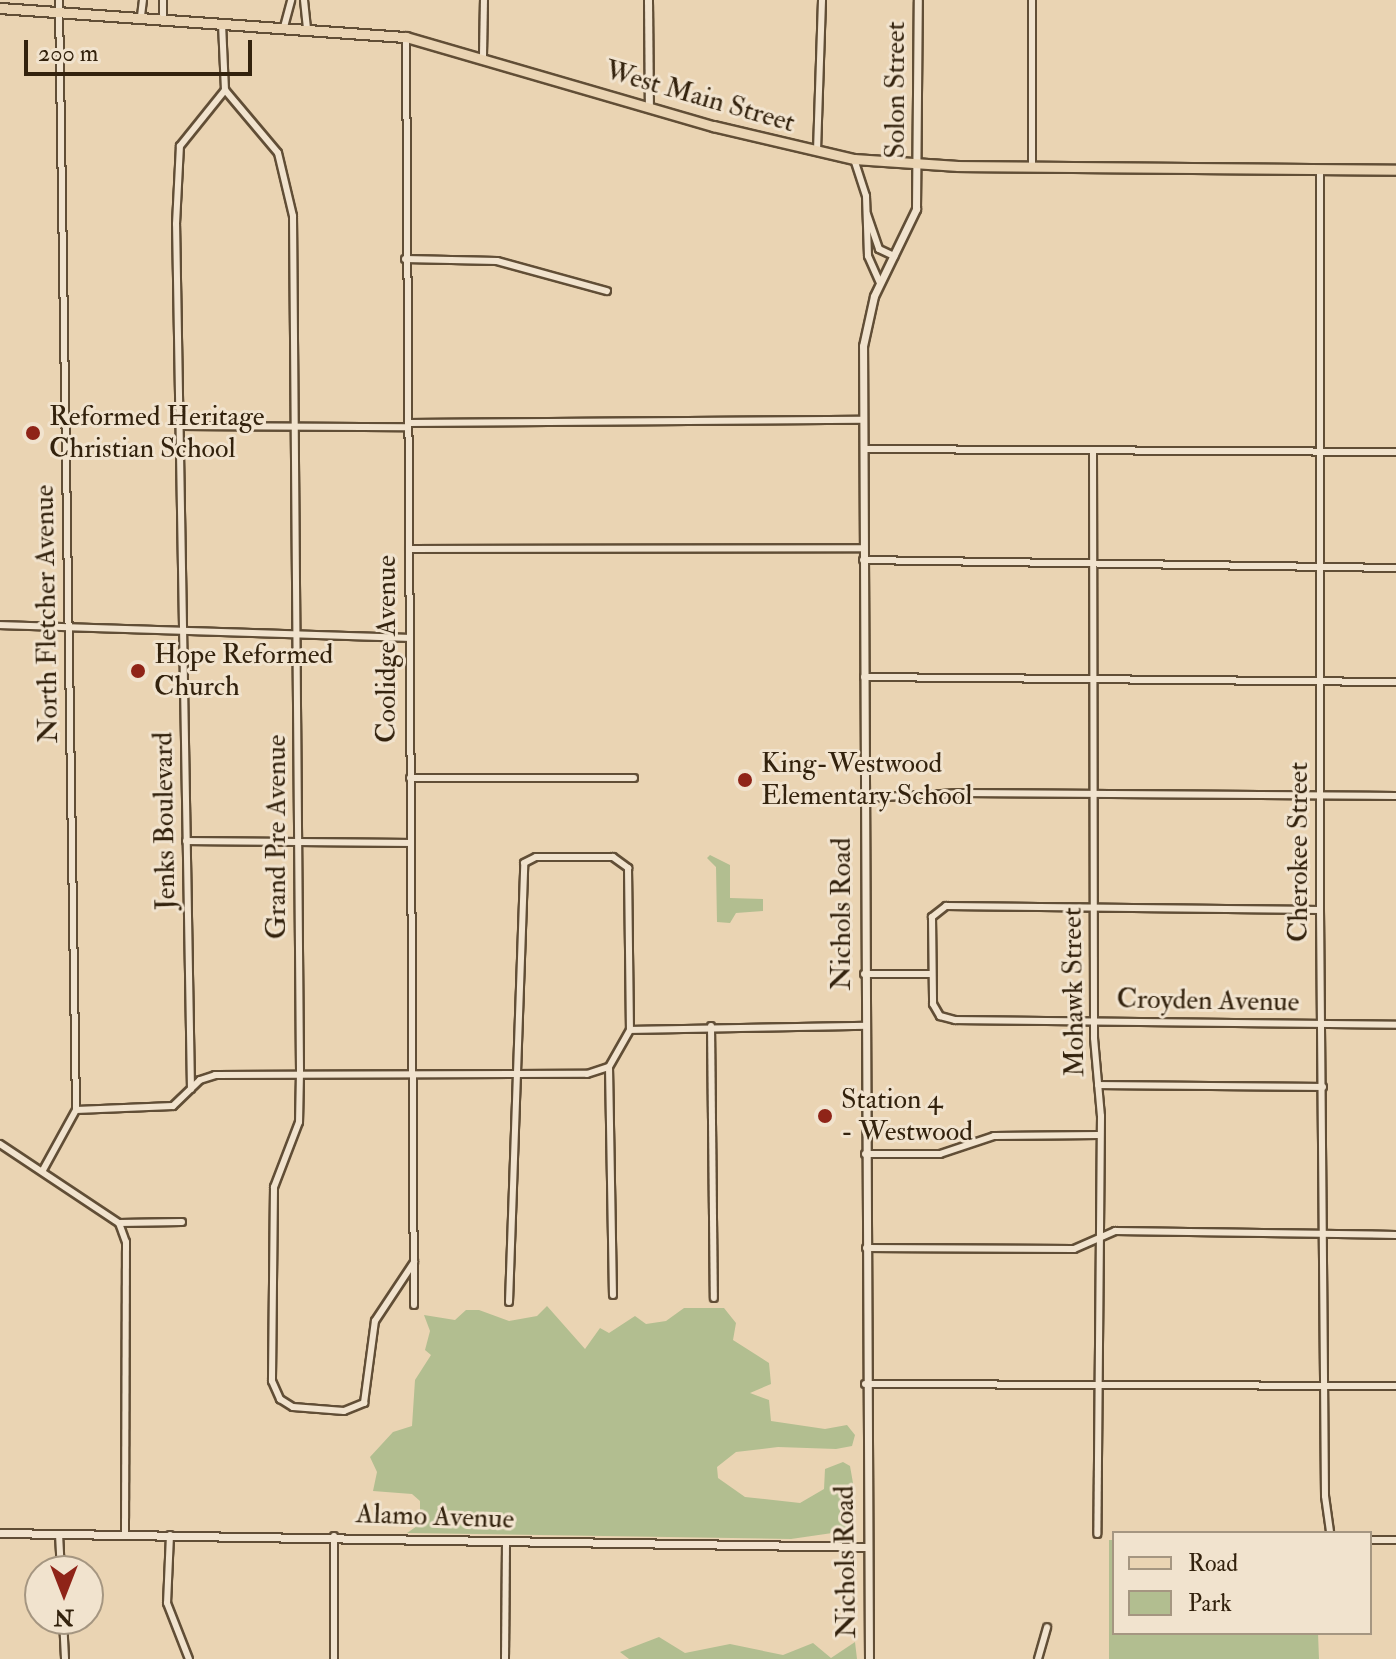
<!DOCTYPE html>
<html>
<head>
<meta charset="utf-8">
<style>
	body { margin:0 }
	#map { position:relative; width:1396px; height:1659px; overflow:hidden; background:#ead4b3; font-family:"IM FELL Double Pica",serif }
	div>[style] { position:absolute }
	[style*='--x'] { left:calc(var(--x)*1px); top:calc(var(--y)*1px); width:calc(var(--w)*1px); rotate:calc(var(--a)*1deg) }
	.green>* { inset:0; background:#b2be90 }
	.roads { filter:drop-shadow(2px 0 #614e36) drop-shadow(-2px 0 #614e36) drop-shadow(0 2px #614e36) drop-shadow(0 -2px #614e36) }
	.minor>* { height:6px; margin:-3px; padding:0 3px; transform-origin:3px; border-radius:3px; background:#f1e3ce }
	.tertiary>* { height:7px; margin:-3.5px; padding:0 3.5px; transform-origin:3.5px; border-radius:3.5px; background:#f1e3ce }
	.primary>* { height:9px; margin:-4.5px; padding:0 4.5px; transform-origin:4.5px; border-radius:4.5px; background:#ead4b3 }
	.dots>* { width:22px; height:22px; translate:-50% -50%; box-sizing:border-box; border:4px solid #f1e3ce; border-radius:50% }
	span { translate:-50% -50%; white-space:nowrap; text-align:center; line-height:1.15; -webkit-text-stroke:6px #f1e3ce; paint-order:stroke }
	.street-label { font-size:28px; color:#33220d }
	.poi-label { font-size:28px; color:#33220d }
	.left { translate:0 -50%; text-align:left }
	.legend { position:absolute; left:1112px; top:1531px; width:260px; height:104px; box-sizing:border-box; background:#f1e3ce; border:2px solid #a59681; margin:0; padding:10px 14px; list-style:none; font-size:24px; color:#33220d }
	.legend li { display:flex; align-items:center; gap:16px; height:40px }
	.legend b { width:40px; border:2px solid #a59681 }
	.north { position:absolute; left:24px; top:1555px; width:80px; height:80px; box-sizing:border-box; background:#f1e3ce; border:2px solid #a59681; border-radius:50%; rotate:180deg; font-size:22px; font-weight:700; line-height:32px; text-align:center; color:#33220d }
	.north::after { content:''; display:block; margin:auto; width:28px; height:36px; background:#8f2418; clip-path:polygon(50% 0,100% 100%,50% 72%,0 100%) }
	.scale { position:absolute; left:24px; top:40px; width:228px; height:36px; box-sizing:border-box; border:4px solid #33220d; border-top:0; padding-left:10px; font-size:24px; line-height:28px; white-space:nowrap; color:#33220d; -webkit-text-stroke:6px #f1e3ce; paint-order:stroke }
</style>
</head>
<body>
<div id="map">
	<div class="green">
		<div style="clip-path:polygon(710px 855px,730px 865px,730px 898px,763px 899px,763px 911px,736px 913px,730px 923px,717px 922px,716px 867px,707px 858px)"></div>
		<div style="clip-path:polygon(547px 1306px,585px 1349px,600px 1328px,609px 1333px,635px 1316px,646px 1324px,666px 1321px,684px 1308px,724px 1308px,736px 1323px,733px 1340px,769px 1363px,771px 1384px,750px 1393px,769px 1400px,771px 1421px,825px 1429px,847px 1425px,855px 1435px,852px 1446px,836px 1449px,778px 1447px,736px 1452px,717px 1467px,718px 1478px,745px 1497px,800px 1503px,824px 1489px,825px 1469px,843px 1462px,850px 1466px,853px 1483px,846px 1531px,791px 1539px,407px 1533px,420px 1524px,420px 1501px,412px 1494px,373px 1491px,377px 1472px,370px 1457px,393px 1432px,412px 1426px,415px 1380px,431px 1355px,425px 1350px,430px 1331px,424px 1315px,455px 1320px,466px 1310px,479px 1310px,509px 1321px,537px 1316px)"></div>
		<div style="clip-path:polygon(1109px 1540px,1114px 1540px,1114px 1633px,1318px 1633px,1319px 1659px,1109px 1659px)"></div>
		<div style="clip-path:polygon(659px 1637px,685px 1653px,730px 1644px,783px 1655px,813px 1643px,831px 1658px,855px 1642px,857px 1659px,629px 1659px,620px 1652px)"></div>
	</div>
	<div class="roads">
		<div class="minor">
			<div style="--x:163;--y:0;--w:18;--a:90"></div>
			<div style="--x:304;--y:0;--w:28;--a:84"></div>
			<div style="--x:141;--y:16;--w:16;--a:-83"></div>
			<div style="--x:222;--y:24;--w:66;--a:87.4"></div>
			<div style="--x:225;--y:90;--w:82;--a:49.9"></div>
			<div style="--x:278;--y:153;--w:65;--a:76.6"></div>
			<div style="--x:293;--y:216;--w:856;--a:89.53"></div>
			<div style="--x:300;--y:1072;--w:50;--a:91.1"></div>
			<div style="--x:299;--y:1122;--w:70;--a:111"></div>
			<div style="--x:274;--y:1187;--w:194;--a:90.6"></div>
			<div style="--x:272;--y:1381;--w:20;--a:66"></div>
			<div style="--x:280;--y:1399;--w:15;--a:32"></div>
			<div style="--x:293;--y:1407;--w:51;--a:4.5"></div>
			<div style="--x:344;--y:1411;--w:22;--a:-22"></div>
			<div style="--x:364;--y:1403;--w:83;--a:-82.4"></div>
			<div style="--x:375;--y:1321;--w:71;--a:-56.5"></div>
			<div style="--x:284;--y:27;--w:28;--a:-75"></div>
			<div style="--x:406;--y:37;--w:1268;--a:89.64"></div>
			<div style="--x:483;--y:56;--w:56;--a:-89"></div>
			<div style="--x:817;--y:151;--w:151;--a:-88.1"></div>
			<div style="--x:854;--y:159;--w:39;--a:72"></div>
			<div style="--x:866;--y:196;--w:60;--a:88.1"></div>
			<div style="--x:868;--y:256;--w:30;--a:66"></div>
			<div style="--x:1032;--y:167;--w:167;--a:-90"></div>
			<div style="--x:1320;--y:169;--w:741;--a:90"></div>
			<div style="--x:1320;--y:910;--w:586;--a:89.51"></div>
			<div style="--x:1325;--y:1496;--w:37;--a:82"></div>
			<div style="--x:867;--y:214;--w:37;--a:71"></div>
			<div style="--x:879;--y:249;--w:17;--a:25"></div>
			<div style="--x:405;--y:259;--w:92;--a:1.2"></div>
			<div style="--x:497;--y:261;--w:114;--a:15.3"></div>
			<div style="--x:408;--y:423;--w:455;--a:-0.4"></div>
			<div style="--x:181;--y:426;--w:227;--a:0.3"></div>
			<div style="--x:864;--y:449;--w:532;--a:0.32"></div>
			<div style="--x:1093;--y:450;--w:588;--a:89.9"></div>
			<div style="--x:1094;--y:1038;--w:78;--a:84.9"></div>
			<div style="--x:1101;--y:1116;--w:418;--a:90.5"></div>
			<div style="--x:409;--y:549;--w:454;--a:-0.1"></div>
			<div style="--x:863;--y:560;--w:533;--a:0.86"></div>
			<div style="--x:0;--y:625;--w:409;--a:1.8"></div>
			<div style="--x:864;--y:677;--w:532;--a:0.54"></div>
			<div style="--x:410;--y:778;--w:224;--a:0"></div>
			<div style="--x:864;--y:798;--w:97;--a:-3"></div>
			<div style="--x:961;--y:793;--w:435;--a:0.4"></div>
			<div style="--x:186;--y:841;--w:224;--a:0.5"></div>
			<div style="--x:1320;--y:910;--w:374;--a:-179.4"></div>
			<div style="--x:946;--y:906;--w:18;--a:142"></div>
			<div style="--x:932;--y:917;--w:87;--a:89.3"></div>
			<div style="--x:933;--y:1004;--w:14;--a:60"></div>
			<div style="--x:940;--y:1016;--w:16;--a:15"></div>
			<div style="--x:955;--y:1020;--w:441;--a:0.6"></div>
			<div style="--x:864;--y:974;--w:68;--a:0"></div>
			<div style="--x:711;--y:1026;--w:272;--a:89.4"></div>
			<div style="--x:630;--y:1030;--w:235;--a:-1"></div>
			<div style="--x:1098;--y:1085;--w:225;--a:0.5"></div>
			<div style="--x:191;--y:1089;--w:865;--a:-90.99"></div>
			<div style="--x:176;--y:224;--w:78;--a:-87.1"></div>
			<div style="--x:180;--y:146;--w:72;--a:-51.2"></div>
			<div style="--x:76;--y:1110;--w:97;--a:-2.4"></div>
			<div style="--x:173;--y:1106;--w:37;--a:-44"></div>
			<div style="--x:200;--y:1080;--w:16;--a:-18"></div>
			<div style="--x:215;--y:1075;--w:372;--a:-0.2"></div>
			<div style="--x:587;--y:1074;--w:23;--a:-18"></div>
			<div style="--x:0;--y:1144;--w:143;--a:33.6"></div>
			<div style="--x:119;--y:1223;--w:63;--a:-0.9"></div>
			<div style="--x:865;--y:1154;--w:75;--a:0"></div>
			<div style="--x:940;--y:1154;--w:57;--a:-18.4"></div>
			<div style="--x:994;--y:1136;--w:105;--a:-0.5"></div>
			<div style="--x:43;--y:1170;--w:68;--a:-61.2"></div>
			<div style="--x:76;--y:1110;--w:1110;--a:-90.88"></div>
			<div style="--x:119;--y:1223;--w:20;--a:70"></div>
			<div style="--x:126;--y:1242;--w:293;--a:90.2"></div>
			<div style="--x:866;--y:1248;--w:208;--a:0.3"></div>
			<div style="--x:1074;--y:1249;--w:45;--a:-23.7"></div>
			<div style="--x:1115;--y:1231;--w:281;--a:0.8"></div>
			<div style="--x:509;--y:1302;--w:439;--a:-88"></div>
			<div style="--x:524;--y:863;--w:13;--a:-27"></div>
			<div style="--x:536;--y:857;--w:77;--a:0"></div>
			<div style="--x:613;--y:857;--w:19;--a:36"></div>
			<div style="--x:628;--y:868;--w:162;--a:89.3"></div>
			<div style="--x:630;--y:1030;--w:43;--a:119.6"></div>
			<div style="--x:609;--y:1067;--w:228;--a:89"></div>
			<div style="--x:865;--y:1384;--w:531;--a:0.22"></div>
			<div style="--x:59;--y:1534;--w:37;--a:87"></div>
			<div style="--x:170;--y:1535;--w:68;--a:92.5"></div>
			<div style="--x:167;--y:1603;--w:60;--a:68.6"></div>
			<div style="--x:1370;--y:1540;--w:26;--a:0"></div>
			<div style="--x:63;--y:1619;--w:40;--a:87.1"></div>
			<div style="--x:334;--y:1659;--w:123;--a:-90"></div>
			<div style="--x:505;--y:1659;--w:117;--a:-89.5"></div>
			<div style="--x:1038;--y:1659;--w:33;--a:-74"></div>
		</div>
		<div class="tertiary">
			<div style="--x:648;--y:0;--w:106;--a:89.5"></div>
			<div style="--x:0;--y:1533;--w:868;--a:0.92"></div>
			<div style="--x:869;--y:1659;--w:1313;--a:-90.26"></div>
			<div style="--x:863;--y:346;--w:51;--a:-77.6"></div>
			<div style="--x:874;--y:296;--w:97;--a:-64.2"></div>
			<div style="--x:916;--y:209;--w:209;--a:-89.5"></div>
		</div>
		<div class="primary">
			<div style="--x:0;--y:8;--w:407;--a:4.1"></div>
			<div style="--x:406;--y:37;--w:320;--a:16.2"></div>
			<div style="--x:713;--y:126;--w:145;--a:13.2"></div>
			<div style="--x:854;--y:159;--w:104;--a:3.9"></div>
			<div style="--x:958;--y:166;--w:438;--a:0.5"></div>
		</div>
	</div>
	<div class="dots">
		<div style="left:33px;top:433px;background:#8f2418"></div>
		<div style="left:138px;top:671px;background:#8f2418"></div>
		<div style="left:745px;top:780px;background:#8f2418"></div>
		<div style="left:825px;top:1116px;background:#8f2418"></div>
	</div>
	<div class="street-label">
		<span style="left:896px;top:90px;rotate:-90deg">Solon Street</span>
		<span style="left:700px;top:97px;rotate:16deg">West Main Street</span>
		<span style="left:47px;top:614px;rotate:-91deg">North Fletcher Avenue</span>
		<span style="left:387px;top:649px;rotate:-90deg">Coolidge Avenue</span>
		<span style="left:165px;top:821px;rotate:-91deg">Jenks Boulevard</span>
		<span style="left:277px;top:837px;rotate:-90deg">Grand Pre Avenue</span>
		<span style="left:1299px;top:852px;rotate:-90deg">Cherokee Street</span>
		<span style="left:842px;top:914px;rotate:-90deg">Nichols Road</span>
		<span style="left:1074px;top:992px;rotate:-91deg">Mohawk Street</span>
		<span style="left:1208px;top:1001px;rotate:1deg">Croyden Avenue</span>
		<span style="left:435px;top:1517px;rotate:2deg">Alamo Avenue</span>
		<span style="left:846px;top:1562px;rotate:-91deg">Nichols Road</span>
	</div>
	<div class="poi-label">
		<span class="left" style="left:49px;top:433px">Reformed Heritage<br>Christian School</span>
		<span class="left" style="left:154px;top:671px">Hope Reformed<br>Church</span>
		<span class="left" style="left:761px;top:780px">King-Westwood<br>Elementary School</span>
		<span class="left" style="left:841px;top:1116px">Station 4<br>- Westwood</span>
	</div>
	<ul class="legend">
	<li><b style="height:10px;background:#ead4b3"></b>Road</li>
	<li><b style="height:22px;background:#b2be90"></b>Park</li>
	</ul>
	<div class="north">N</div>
	<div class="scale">200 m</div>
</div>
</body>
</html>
